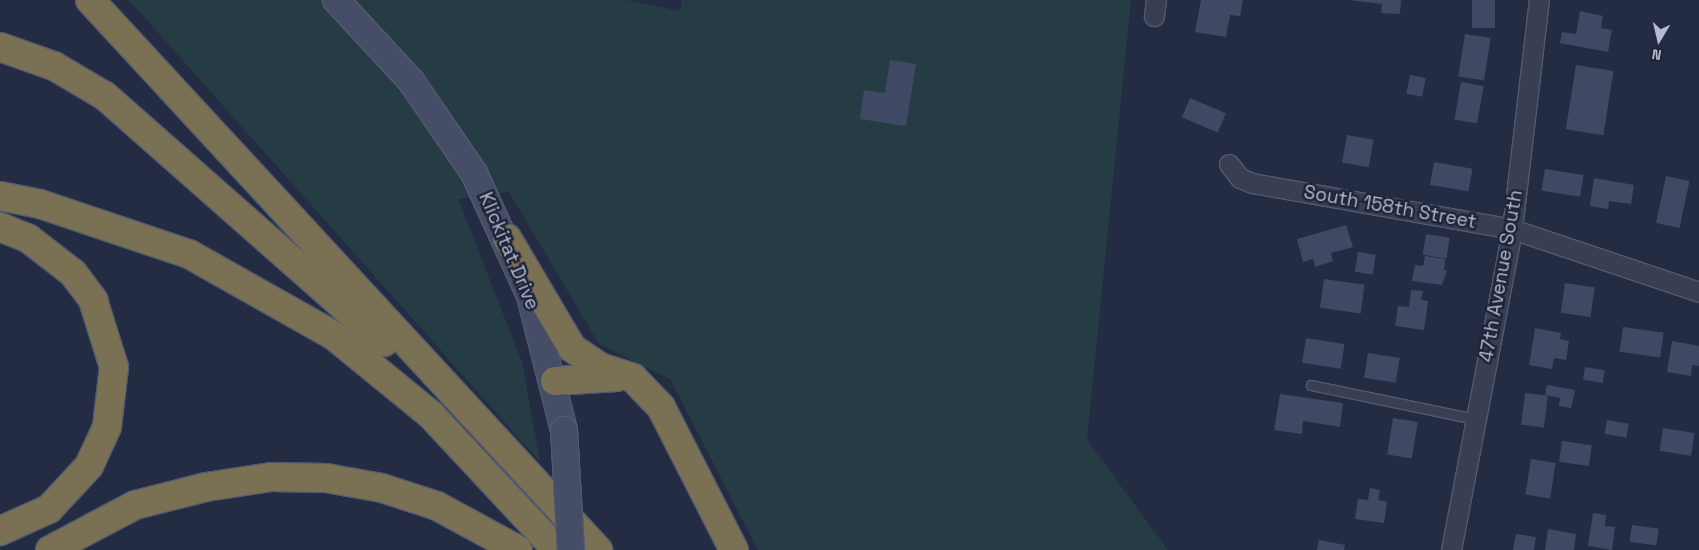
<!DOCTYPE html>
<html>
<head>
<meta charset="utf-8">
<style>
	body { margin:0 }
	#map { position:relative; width:1699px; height:550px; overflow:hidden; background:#242c44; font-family:"Space Grotesk",sans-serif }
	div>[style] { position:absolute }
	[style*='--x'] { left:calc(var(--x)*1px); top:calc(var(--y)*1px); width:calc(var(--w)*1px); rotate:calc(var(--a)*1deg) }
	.green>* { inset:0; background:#263c45 }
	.building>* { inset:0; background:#404964; transform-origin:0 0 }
	.roads { filter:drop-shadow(1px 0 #535a6d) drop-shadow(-1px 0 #535a6d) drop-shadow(0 1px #535a6d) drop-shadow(0 -1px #535a6d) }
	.service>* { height:9px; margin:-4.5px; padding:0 4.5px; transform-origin:4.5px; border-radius:4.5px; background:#383f53 }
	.minor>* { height:19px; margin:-9.5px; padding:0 9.5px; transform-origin:9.5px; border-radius:9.5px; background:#383f53 }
	.secondary>* { height:26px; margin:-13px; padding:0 13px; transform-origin:13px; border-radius:13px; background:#464d67 }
	.motorway>* { height:28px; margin:-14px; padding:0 14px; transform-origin:14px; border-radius:14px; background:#7a7155 }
	.bridges { filter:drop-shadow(1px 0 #535a6d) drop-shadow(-1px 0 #535a6d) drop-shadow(0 1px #535a6d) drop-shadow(0 -1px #535a6d) }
	.secondary-bridge>* { height:26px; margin:-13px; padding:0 13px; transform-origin:13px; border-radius:13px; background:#464d67 }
	span { translate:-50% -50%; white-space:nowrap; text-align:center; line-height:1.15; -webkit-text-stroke:5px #1d2438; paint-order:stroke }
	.street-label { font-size:19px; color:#b5bbcd }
	.north { position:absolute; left:1634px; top:15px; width:50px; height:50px; -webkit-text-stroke:4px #1d2438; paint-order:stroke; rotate:189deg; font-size:14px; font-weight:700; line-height:20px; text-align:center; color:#b5bbcd }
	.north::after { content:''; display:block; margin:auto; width:18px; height:22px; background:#b5bbcd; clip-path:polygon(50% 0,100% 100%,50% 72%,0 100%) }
</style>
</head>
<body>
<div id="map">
	<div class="green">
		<div style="clip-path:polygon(129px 0,626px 0,680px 11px,682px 0,1131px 0,1087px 440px,1168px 550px,758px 550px,670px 379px,599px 344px,509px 192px,458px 199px,522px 362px,540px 462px)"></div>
	</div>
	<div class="building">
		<div style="clip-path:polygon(1201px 0,1243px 0,1240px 16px,1230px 15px,1226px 37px,1195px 32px)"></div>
		<div style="clip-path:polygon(1348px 0,1401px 0,1400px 14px,1381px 13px,1382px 4px)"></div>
		<div style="left:1472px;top:0;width:23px;height:28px"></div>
		<div style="clip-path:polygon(1580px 11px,1603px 16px,1601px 28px,1612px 30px,1608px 52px,1560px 43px,1562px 32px,1576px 34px)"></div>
		<div style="left:1465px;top:34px;width:26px;height:43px;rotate:9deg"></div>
		<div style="clip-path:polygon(890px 60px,916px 64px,906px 126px,860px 119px,864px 90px,885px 93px)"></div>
		<div style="left:1576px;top:65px;width:38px;height:65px;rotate:9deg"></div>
		<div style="left:1410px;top:75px;width:16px;height:19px;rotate:11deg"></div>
		<div style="left:1461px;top:82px;width:23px;height:38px;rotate:10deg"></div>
		<div style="left:1190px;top:98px;width:39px;height:21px;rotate:23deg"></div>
		<div style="left:1347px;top:135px;width:27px;height:28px;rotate:10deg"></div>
		<div style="left:1434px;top:162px;width:39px;height:23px;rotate:10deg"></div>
		<div style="left:1545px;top:169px;width:39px;height:22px;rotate:9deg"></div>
		<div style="left:1666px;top:176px;width:24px;height:48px;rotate:12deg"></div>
		<div style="clip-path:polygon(1594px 178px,1634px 185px,1631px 204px,1609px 201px,1608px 209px,1590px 206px)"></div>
		<div style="clip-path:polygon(1346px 225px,1353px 247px,1331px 253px,1333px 261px,1315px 267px,1313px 259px,1303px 262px,1297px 239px)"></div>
		<div style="left:1426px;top:234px;width:24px;height:21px;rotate:9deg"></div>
		<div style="left:1358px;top:252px;width:18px;height:20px;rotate:9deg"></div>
		<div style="clip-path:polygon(1425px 256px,1445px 259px,1444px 270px,1447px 271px,1442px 285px,1412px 281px,1415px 265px,1423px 266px)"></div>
		<div style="left:1324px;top:279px;width:41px;height:29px;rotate:8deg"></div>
		<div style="left:1565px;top:283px;width:30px;height:30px;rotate:8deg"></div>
		<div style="clip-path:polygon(1411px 290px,1423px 291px,1421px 300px,1428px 301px,1424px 330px,1395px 326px,1398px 306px,1409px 307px)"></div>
		<div style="left:1623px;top:327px;width:41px;height:25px;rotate:8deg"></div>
		<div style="clip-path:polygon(1535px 328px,1561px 333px,1560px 339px,1569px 341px,1566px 360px,1554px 358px,1552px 369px,1529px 365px)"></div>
		<div style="left:1306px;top:338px;width:39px;height:25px;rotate:9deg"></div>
		<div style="clip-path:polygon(1672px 341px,1699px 346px,1699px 366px,1692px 365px,1691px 376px,1667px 372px)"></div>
		<div style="left:1368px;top:353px;width:32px;height:25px;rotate:9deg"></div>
		<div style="left:1585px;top:367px;width:20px;height:13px;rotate:9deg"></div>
		<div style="clip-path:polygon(1547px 385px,1575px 390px,1571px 408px,1559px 406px,1560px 398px,1545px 395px)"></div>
		<div style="left:1525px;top:393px;width:23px;height:32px;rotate:7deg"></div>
		<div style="clip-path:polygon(1280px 394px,1343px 403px,1340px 427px,1303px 421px,1302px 434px,1274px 430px)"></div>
		<div style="left:1393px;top:418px;width:25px;height:37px;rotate:9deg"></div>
		<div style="left:1607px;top:420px;width:22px;height:14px;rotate:10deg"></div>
		<div style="left:1663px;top:428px;width:32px;height:23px;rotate:9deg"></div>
		<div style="left:1562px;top:441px;width:30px;height:21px;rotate:8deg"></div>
		<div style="left:1531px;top:459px;width:25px;height:36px;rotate:9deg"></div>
		<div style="clip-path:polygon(1370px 488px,1380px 490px,1378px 500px,1387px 502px,1384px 523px,1355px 519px,1358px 499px,1368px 500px)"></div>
		<div style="clip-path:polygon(1593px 513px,1606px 515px,1605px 526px,1615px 527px,1612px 550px,1588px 546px)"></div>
		<div style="left:1632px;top:525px;width:27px;height:17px;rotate:8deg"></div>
		<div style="clip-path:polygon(1548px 529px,1576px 534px,1574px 550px,1545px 550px)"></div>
		<div style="clip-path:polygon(1516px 534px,1536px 537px,1534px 550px,1513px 550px)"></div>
		<div style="clip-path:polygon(1319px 540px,1345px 545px,1344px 550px,1317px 550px)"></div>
	</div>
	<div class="roads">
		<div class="service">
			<div style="--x:1311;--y:385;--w:167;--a:11.7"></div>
		</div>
		<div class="minor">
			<div style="--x:1154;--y:16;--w:16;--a:-83"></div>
			<div style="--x:1229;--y:164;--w:18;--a:52"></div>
			<div style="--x:1240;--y:178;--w:13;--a:23"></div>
			<div style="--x:1252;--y:183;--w:264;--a:10"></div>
			<div style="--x:1512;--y:229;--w:197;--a:18.6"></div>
			<div style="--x:1451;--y:550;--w:327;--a:-79.2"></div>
			<div style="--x:1512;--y:229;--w:231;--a:-83.3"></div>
		</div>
		<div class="secondary">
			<div style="--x:336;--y:0;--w:110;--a:47.2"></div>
			<div style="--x:411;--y:81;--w:112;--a:55.6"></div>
			<div style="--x:474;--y:173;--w:135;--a:65.5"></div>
			<div style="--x:530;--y:296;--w:138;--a:75.8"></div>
		</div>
		<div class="motorway">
			<div style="--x:90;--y:0;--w:749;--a:47.27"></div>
			<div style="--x:0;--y:47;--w:57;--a:19.4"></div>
			<div style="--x:54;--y:66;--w:59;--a:30.5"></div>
			<div style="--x:105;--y:96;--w:372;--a:41.4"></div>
			<div style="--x:0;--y:196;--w:41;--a:11.3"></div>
			<div style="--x:40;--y:204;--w:157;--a:18.6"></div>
			<div style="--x:189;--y:254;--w:165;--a:29.4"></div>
			<div style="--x:333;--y:335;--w:127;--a:39.2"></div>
			<div style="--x:431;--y:415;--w:185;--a:47"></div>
			<div style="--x:0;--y:227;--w:31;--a:22"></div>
			<div style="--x:29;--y:239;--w:56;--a:37.7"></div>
			<div style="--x:73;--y:273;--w:34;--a:53"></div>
			<div style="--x:93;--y:300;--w:70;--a:72.6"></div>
			<div style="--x:114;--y:367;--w:60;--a:96.7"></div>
			<div style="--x:107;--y:427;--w:43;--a:114.8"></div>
			<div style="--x:89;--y:466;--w:59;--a:132.9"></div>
			<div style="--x:49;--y:509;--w:54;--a:155.8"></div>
			<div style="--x:507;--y:238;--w:128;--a:59.4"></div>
			<div style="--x:572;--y:348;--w:34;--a:34"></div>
			<div style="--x:600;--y:367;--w:35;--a:18"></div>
			<div style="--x:633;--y:378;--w:40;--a:46"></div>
			<div style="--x:661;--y:407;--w:161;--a:63"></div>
			<div style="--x:555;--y:381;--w:62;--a:-3.7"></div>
			<div style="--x:50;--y:550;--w:96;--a:-27.9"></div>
			<div style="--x:135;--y:505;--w:73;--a:-14.2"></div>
			<div style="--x:206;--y:487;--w:66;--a:-8.7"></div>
			<div style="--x:271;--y:477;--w:55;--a:1"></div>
			<div style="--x:326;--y:478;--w:57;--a:10.1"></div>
			<div style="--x:382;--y:488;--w:58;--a:18.1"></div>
			<div style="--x:437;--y:506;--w:92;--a:28.5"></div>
		</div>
	</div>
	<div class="bridges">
		<div class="secondary-bridge">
			<div style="--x:564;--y:430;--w:120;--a:86.7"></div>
		</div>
	</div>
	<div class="street-label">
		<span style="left:1390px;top:207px;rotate:10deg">South 158th Street</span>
		<span style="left:509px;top:251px;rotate:67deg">Klickitat Drive</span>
		<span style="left:1501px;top:276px;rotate:-80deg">47th Avenue South</span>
	</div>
	<div class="north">N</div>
</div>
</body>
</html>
